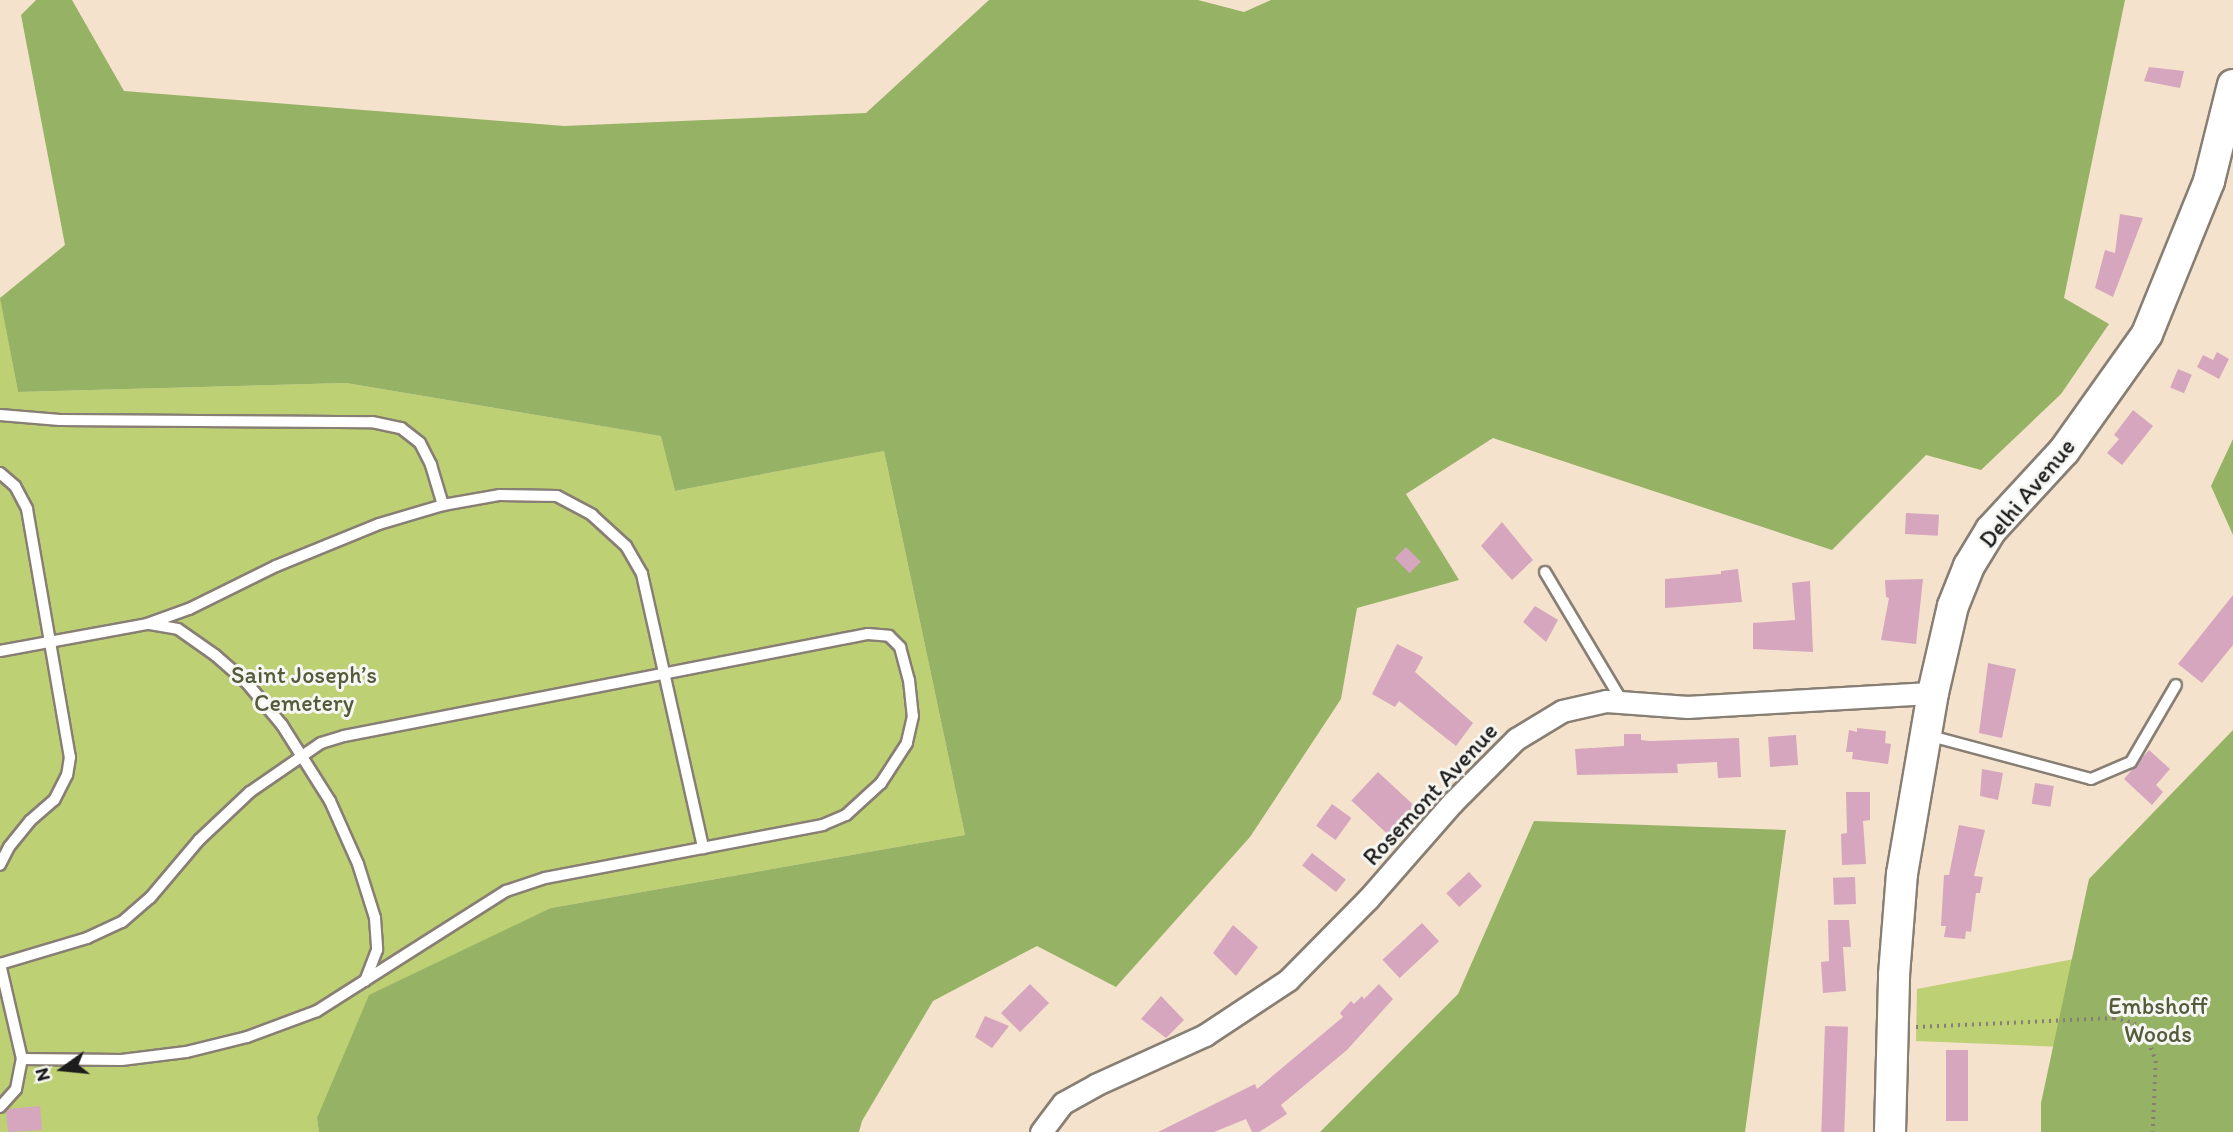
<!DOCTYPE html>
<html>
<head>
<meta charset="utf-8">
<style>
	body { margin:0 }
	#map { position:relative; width:2233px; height:1132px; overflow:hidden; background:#f5e2cc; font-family:Itim,sans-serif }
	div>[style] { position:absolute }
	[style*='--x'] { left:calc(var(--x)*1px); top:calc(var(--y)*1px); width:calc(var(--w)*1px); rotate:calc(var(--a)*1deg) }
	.green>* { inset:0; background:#bdd073 }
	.forest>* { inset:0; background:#96b265 }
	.building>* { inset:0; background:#d5a6be; transform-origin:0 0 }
	.path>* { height:3.5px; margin-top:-1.75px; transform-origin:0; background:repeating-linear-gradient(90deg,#887f74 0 2px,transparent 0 7px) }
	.roads { filter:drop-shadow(2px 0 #887f74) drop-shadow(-2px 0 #887f74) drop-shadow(0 2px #887f74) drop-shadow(0 -2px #887f74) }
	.lane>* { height:10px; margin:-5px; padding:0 5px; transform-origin:5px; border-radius:5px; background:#fff }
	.street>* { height:21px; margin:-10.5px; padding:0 10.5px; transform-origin:10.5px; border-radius:10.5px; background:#fff }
	.secondary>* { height:30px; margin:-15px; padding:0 15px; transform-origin:15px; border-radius:15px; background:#fff }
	span { translate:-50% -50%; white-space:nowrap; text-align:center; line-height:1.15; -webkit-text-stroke:6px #f6f6f2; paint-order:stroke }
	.street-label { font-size:24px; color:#1c1c1c }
	.park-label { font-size:24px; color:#545b3a }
	.north { position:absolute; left:28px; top:1034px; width:70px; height:70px; -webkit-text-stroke:5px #f6f6f2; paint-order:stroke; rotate:255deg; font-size:19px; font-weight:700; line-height:28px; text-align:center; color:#1c1c1c }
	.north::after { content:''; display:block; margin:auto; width:24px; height:32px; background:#1c1c1c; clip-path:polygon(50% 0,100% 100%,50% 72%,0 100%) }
</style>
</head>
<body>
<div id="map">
	<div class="green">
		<div style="clip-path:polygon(0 296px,18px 392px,346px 383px,662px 436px,675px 491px,884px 451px,965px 835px,551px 908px,317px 1118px,319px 1132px,0 1132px)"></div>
		<div style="clip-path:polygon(2143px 946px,2233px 1132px,2088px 1048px,1916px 1041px,1917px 989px)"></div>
	</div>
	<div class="forest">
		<div style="clip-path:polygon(36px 0,72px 0,124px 91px,564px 126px,866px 113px,989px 0,1198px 0,1244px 12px,1271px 0,2125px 0,2064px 298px,2109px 324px,2061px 394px,1981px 470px,1926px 455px,1832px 550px,1493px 438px,1406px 494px,1459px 580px,1357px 608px,1341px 699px,1250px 837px,1116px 987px,1037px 946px,933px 1001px,862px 1121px,859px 1132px,319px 1132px,317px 1118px,369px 995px,551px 908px,965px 835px,884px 451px,675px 491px,661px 436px,346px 383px,18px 392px,0 298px,65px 245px,21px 15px)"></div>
		<div style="clip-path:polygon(2233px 439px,2233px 535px,2211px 486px)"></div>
		<div style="clip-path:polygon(2233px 730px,2233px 1132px,2041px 1132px,2041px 1103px,2089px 879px)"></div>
		<div style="clip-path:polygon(1534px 821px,1786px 830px,1745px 1132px,1320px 1132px,1458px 994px)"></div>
	</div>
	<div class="building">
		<div style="clip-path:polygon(2149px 67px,2184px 71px,2180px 88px,2144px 81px)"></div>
		<div style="clip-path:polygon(2120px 214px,2143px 218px,2113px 297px,2095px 288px,2105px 250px,2115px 253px)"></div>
		<div style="clip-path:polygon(2217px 352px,2229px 359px,2219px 379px,2197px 367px,2203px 355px,2213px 360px)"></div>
		<div style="left:2178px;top:369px;width:15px;height:20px;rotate:23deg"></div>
		<div style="clip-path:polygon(2133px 410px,2153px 426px,2122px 465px,2107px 453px,2119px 439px,2114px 435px)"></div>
		<div style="left:1906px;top:513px;width:33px;height:21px;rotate:3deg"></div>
		<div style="clip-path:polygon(1502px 522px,1533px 560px,1512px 580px,1481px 546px)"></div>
		<div style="left:1406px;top:547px;width:21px;height:16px;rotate:45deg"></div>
		<div style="clip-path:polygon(1738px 569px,1742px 602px,1665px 608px,1665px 579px,1721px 574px,1721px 571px)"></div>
		<div style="clip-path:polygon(1923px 579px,1916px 644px,1881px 640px,1889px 598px,1886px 597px,1885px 580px)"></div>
		<div style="clip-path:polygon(1810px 581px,1813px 652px,1753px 649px,1753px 623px,1795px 620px,1792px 583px)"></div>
		<div style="clip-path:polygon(2233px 595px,2233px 645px,2202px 683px,2178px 664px)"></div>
		<div style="clip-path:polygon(1535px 606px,1558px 620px,1546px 642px,1523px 622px)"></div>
		<div style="clip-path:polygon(1397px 644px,1423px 657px,1415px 672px,1473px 723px,1456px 746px,1399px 701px,1395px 707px,1372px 694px)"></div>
		<div style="clip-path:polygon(1988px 663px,2016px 669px,2002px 738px,1979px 733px)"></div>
		<div style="clip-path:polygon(1857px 728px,1886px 731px,1885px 743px,1891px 744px,1888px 764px,1852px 759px,1853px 752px,1846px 752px,1849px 730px,1857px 732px)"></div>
		<div style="clip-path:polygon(1624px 734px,1641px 734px,1641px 740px,1650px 741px,1739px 738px,1741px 777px,1718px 778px,1717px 762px,1677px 764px,1678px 773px,1577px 775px,1575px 749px,1624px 746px)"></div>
		<div style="left:1796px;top:735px;width:30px;height:28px;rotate:86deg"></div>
		<div style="clip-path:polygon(2149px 750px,2170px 769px,2156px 785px,2163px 792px,2152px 805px,2124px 779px)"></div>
		<div style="clip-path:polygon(1982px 769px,2003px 773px,1998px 800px,1980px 796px)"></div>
		<div style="left:1378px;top:772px;width:50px;height:39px;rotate:43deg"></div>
		<div style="left:2035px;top:783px;width:19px;height:21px;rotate:9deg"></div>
		<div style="clip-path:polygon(1846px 792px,1870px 792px,1870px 820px,1863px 821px,1866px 864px,1842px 865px,1841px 834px,1847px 833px)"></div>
		<div style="left:1332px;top:804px;width:24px;height:27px;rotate:36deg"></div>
		<div style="clip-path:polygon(1959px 825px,1985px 830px,1974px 876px,1983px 877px,1980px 893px,1976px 893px,1971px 932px,1966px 931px,1965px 939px,1944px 937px,1946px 926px,1941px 926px,1944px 875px,1949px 875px)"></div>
		<div style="left:1312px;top:853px;width:43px;height:16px;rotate:38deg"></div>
		<div style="left:1469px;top:872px;width:19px;height:31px;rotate:47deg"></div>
		<div style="left:1855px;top:877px;width:27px;height:22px;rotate:88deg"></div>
		<div style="clip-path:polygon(1828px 920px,1849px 920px,1851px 947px,1843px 947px,1846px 991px,1823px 993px,1821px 962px,1829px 961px)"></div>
		<div style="left:1422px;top:923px;width:25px;height:54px;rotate:47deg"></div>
		<div style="clip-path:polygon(1233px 925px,1258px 947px,1236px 976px,1213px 953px)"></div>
		<div style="left:1030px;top:984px;width:27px;height:41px;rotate:45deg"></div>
		<div style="clip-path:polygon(1379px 984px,1393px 999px,1347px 1050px,1281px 1105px,1287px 1114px,1259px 1132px,1252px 1132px,1246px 1119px,1214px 1132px,1158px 1132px,1255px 1084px,1257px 1089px,1343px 1017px,1340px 1013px,1351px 1001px,1354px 1004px,1362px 996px,1364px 999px)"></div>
		<div style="clip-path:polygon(1161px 996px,1184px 1020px,1166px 1038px,1141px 1019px)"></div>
		<div style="clip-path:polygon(985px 1016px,1009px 1026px,992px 1048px,975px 1037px)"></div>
		<div style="left:1825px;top:1026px;width:23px;height:106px;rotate:2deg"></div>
		<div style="left:1946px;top:1050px;width:22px;height:71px"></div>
		<div style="clip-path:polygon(40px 1106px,42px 1130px,8px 1132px,6px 1112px,9px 1109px)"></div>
	</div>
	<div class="path">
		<div style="--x:1916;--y:1027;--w:198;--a:-2.6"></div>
		<div style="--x:2114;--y:1018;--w:21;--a:14"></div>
		<div style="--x:2134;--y:1023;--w:17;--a:45"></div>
		<div style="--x:2146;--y:1035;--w:28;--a:69"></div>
		<div style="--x:2156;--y:1061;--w:71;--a:92.4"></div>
	</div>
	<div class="roads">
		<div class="lane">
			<div style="--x:0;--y:415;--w:60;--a:4.8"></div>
			<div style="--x:60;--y:420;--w:312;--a:0.4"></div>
			<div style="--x:372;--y:422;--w:30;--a:12"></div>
			<div style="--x:401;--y:428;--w:24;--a:38"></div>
			<div style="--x:420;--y:443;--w:25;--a:63"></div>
			<div style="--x:431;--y:465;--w:42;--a:73.3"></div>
			<div style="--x:0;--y:473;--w:20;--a:41"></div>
			<div style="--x:15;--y:486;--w:26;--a:62"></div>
			<div style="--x:27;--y:509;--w:252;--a:80.2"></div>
			<div style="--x:70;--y:757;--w:18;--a:99"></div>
			<div style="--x:67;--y:775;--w:28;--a:117"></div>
			<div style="--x:54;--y:800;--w:32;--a:139"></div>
			<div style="--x:30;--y:821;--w:33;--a:129"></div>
			<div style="--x:9;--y:847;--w:20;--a:117"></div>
			<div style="--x:1545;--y:572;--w:150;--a:59.2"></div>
			<div style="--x:150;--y:624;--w:28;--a:10"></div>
			<div style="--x:178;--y:629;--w:45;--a:35.1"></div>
			<div style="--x:215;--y:655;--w:43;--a:41.2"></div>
			<div style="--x:247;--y:683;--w:55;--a:50.2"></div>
			<div style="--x:282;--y:725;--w:90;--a:57.7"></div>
			<div style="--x:330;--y:801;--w:69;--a:66"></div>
			<div style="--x:358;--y:864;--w:57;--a:72.5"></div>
			<div style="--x:375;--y:918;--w:32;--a:86"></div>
			<div style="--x:377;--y:950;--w:33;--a:111"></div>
			<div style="--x:0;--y:651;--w:149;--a:-10.4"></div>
			<div style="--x:147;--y:624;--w:45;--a:-19.7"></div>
			<div style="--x:189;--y:609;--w:97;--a:-26.3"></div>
			<div style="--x:276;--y:566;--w:111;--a:-22.2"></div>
			<div style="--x:379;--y:524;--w:67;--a:-16.5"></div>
			<div style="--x:443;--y:505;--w:58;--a:-10"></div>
			<div style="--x:500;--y:495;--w:57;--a:1"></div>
			<div style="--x:557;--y:496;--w:40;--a:28"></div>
			<div style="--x:592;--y:515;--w:46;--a:42.4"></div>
			<div style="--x:626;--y:546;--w:32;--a:60"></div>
			<div style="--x:642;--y:574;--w:281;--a:77.4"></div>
			<div style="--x:1927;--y:735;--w:170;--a:15"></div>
			<div style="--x:2091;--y:779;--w:43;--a:-23"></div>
			<div style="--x:2131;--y:762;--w:89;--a:-59.7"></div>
			<div style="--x:0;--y:1107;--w:24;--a:-48"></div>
			<div style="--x:16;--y:1089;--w:31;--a:-79"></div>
			<div style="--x:22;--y:1059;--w:98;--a:-103"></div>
			<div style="--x:0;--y:964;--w:91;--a:-16.6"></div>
			<div style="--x:87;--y:938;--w:38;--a:-25"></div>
			<div style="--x:122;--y:922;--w:37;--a:-41"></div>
			<div style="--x:150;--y:898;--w:76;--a:-49.8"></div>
			<div style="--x:199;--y:840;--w:70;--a:-43.3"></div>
			<div style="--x:250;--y:792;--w:86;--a:-34.6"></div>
			<div style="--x:321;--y:743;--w:24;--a:-17"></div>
			<div style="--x:344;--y:736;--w:534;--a:-11.02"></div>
			<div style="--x:868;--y:634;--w:21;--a:5"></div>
			<div style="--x:889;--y:636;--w:16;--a:45"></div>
			<div style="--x:900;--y:647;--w:34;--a:75"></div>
			<div style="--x:909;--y:680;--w:36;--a:84"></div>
			<div style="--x:913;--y:716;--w:28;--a:103"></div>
			<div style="--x:907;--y:743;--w:48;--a:123"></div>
			<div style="--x:881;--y:783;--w:47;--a:137.6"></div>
			<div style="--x:846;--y:815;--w:25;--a:157"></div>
			<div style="--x:823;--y:825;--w:283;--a:169.2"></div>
			<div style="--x:545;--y:878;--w:41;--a:161.6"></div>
			<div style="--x:506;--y:891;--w:224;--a:147.6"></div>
			<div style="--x:317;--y:1011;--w:75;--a:159.6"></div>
			<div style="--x:247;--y:1037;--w:63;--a:166.2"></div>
			<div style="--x:186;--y:1052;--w:65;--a:173"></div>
			<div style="--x:121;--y:1060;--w:99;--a:-179.4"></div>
		</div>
		<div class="street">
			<div style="--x:1041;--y:1132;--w:36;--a:-53"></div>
			<div style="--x:1063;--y:1103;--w:37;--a:-29"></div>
			<div style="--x:1095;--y:1085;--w:121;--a:-24.4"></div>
			<div style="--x:1205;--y:1035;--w:100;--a:-33.5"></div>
			<div style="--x:1288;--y:980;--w:114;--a:-45.4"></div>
			<div style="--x:1368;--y:899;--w:128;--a:-48.8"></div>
			<div style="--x:1452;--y:803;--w:91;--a:-45"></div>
			<div style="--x:1516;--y:739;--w:54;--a:-31.3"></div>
			<div style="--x:1562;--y:711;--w:45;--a:-12.8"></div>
			<div style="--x:1606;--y:701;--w:82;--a:4.2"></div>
			<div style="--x:1688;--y:707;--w:245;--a:-3.3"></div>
		</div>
		<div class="secondary">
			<div style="--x:1890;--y:1132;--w:157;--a:-88.5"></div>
			<div style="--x:1894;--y:975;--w:101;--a:-85.5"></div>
			<div style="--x:1902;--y:874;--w:184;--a:-80.3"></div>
			<div style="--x:1933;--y:693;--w:89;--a:-77.1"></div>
			<div style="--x:1953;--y:606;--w:43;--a:-68.2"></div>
			<div style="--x:1969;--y:566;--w:42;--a:-58.6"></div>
			<div style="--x:1991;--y:530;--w:108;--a:-47.3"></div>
			<div style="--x:2064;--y:451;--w:143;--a:-54.6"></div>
			<div style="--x:2147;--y:334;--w:165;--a:-67.9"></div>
			<div style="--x:2209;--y:181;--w:99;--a:-76"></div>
		</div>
	</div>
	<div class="street-label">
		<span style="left:2027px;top:493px;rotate:-50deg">Delhi Avenue</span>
		<span style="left:1430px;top:794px;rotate:-47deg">Rosemont Avenue</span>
	</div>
	<div class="park-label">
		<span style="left:304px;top:689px">Saint Joseph’s<br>Cemetery</span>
		<span style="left:2158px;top:1020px">Embshoff<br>Woods</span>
	</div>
	<div class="north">N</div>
</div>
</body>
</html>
